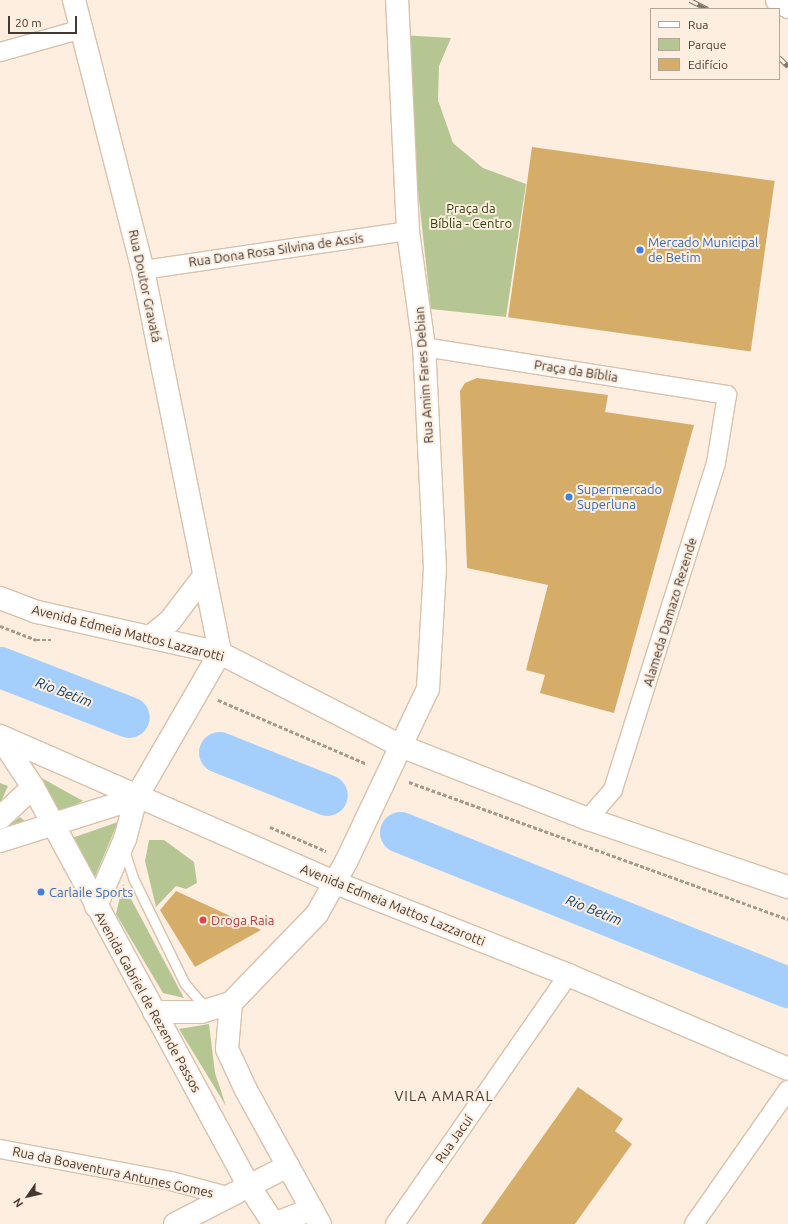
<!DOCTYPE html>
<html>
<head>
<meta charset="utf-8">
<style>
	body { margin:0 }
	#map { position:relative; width:788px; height:1224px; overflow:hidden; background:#fdeee0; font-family:Ubuntu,sans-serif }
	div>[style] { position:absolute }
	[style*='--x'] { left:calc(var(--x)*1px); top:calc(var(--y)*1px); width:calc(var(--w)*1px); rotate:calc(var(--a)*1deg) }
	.green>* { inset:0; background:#b5c693 }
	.river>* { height:41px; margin:-20.5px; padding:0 20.5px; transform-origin:20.5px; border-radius:20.5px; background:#a4cefc }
	.building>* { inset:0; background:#d5ad69; transform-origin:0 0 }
	.path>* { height:2.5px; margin-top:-1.25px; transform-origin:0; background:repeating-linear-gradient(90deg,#a69a8e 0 4px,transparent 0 6px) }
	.roads { filter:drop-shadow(1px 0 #d9c1ab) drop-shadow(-1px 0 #d9c1ab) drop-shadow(0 1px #d9c1ab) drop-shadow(0 -1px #d9c1ab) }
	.lane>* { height:9px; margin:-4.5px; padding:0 4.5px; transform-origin:4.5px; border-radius:4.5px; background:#fff }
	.street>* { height:18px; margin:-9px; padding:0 9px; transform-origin:9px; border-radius:9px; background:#fff }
	.secondary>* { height:22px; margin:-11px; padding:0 11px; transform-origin:11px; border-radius:11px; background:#fff }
	.primary>* { height:22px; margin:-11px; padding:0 11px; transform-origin:11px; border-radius:11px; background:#fff }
	.rail>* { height:4.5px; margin-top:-2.25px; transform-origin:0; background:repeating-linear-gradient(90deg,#fdeee0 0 9px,#7d7267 0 18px); box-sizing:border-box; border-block:1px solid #7d7267 }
	.dots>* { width:11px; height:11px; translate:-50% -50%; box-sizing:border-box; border:2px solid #fdeee0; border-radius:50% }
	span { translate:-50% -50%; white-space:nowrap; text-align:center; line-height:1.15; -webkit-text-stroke:4px #fdeee0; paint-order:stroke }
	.park-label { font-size:13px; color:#33400b }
	.shop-label { font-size:13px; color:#366cbe }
	.left { translate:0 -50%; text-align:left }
	.street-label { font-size:13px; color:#433930 }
	.health-label { font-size:13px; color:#be3a42 }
	.water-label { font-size:14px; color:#0d4477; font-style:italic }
	.neighbourhood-label { font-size:14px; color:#433930; letter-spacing:1px }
	.legend { position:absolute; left:650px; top:8px; width:130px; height:72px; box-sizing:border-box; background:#fdeee0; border:1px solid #b3a69a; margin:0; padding:5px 7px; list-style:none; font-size:12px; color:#433930 }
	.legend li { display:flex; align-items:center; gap:8px; height:20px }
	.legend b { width:20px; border:1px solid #b3a69a }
	.north { position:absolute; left:8px; top:1176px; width:40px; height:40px; -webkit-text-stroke:3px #fdeee0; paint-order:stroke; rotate:236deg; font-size:11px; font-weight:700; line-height:16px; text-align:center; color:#433930 }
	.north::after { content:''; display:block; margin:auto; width:14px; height:18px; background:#433930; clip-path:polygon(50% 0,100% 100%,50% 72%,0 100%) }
	.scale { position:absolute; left:8px; top:16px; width:69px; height:18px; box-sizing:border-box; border:2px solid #433930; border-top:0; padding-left:5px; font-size:12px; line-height:14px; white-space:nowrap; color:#433930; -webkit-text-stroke:3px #fdeee0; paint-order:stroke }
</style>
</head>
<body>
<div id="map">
	<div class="green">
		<div style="clip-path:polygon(401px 35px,451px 38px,439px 66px,438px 100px,453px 143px,483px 168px,526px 184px,506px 317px,431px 309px)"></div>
		<div style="clip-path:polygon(29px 771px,83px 801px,55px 814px)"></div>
		<div style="clip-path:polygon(0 783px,8px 786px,0 804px)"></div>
		<div style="clip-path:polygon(20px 817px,30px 826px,0 832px)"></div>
		<div style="clip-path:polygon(118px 822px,94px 879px,69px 839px)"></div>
		<div style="clip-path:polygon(149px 840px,164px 840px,194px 862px,197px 883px,186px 889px,176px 886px,156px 907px,145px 861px)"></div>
		<div style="clip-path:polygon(123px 884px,184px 998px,163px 993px,116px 914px)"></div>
		<div style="clip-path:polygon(209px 1024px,215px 1073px,226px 1106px,179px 1029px)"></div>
	</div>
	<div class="river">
		<div style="--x:0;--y:667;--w:138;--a:21.2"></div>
		<div style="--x:219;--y:752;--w:116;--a:21.7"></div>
		<div style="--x:400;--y:832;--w:418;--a:21.8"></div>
	</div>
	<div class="building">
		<div style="left:532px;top:147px;width:245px;height:172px;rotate:8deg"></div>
		<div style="clip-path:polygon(477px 378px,608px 395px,605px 412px,694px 425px,614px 713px,540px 693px,545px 675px,526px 670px,548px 585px,467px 568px,460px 391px,465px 383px)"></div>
		<div style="clip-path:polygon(176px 891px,261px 930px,195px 967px,160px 910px)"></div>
		<div style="clip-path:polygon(578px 1087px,623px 1119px,615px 1131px,632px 1144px,575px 1224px,481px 1224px)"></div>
	</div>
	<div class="path">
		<div style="--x:0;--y:626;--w:39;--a:21"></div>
		<div style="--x:36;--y:640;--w:15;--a:0"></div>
		<div style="--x:218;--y:700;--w:162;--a:23.2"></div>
		<div style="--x:409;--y:782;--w:403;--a:19.9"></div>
		<div style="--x:270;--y:827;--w:61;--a:23.2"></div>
	</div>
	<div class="roads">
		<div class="lane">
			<div style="--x:125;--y:853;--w:26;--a:72"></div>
			<div style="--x:133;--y:878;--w:118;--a:63.9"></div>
			<div style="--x:185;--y:984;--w:35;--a:49"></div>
		</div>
		<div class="street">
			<div style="--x:0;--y:52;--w:85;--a:-15.7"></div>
			<div style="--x:143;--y:270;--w:268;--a:-8.4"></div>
			<div style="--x:424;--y:347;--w:307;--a:9"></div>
			<div style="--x:727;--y:395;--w:69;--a:99.2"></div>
			<div style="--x:716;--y:463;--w:343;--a:107.5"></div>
			<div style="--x:613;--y:790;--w:38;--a:131"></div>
			<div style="--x:0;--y:1149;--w:174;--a:10.6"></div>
			<div style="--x:171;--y:1181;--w:58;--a:15"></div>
			<div style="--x:395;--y:1224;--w:303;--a:-55.2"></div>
			<div style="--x:694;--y:1224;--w:164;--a:-55"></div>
		</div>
		<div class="secondary">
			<div style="--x:74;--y:0;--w:279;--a:75.7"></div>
			<div style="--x:143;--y:270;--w:391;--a:78.6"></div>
			<div style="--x:220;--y:653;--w:168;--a:120.1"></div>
			<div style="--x:136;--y:798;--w:42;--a:105"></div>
			<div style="--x:125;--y:839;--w:73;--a:113.4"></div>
			<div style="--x:777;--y:0;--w:13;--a:32"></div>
			<div style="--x:150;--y:637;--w:26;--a:-39"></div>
			<div style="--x:170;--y:621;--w:56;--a:-52.9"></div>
			<div style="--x:0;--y:737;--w:60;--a:56.6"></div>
			<div style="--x:33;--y:787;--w:454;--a:61.6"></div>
			<div style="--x:249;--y:1186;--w:45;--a:56.7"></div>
			<div style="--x:0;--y:818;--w:45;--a:-43.2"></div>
			<div style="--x:0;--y:841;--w:143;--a:-17.5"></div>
			<div style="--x:231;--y:1003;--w:46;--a:95"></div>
			<div style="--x:227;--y:1049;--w:45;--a:65.1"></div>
			<div style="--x:246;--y:1090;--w:153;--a:61.1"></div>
			<div style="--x:154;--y:1012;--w:47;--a:0"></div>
			<div style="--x:201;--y:1012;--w:31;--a:-17"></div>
			<div style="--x:231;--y:1003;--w:124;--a:-46"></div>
			<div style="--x:317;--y:914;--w:62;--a:-60.9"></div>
			<div style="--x:347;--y:860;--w:189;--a:-64.7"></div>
			<div style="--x:428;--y:689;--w:121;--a:-86.7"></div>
			<div style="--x:435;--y:568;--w:221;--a:-92.8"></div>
			<div style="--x:424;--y:347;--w:117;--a:-97.9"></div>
			<div style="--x:408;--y:231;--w:231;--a:-92.7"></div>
			<div style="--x:175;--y:1224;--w:127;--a:-27.2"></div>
			<div style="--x:274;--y:1224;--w:41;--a:-21.5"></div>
		</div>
		<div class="primary">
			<div style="--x:0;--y:598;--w:40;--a:21"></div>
			<div style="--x:37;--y:612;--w:188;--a:12.6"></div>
			<div style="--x:220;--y:653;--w:206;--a:27.2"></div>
			<div style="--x:403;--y:747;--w:199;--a:21.3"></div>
			<div style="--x:588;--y:819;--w:211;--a:18.8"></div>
			<div style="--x:0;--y:736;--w:367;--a:23.6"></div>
			<div style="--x:336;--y:883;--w:250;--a:21.6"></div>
			<div style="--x:568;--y:975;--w:239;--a:23.1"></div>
		</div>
	</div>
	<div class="rail">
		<div style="--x:690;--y:0;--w:20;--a:27"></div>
		<div style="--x:779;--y:57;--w:13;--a:45"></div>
	</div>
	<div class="dots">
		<div style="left:640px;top:250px;background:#3f7fe0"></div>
		<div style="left:569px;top:497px;background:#3f7fe0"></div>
		<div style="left:41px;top:892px;background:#3f7fe0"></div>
		<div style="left:203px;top:920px;background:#e0444e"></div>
	</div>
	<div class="park-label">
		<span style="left:471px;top:216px">Praça da<br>Bíblia - Centro</span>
	</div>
	<div class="shop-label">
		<span class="left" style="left:648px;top:250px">Mercado Municipal<br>de Betim</span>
		<span class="left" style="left:577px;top:497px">Supermercado<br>Superluna</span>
		<span class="left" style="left:49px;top:892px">Carlaile Sports</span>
	</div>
	<div class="street-label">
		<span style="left:276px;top:250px;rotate:-8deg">Rua Dona Rosa Silvina de Assis</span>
		<span style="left:145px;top:286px;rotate:78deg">Rua Doutor Gravatá</span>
		<span style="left:576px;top:371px;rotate:9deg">Praça da Bíblia</span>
		<span style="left:424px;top:375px;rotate:-94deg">Rua Amim Fares Debian</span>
		<span style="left:670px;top:612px;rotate:-73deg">Alameda Damazo Rezende</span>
		<span style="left:128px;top:633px;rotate:14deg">Avenida Edmeia Mattos Lazzarotti</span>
		<span style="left:393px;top:905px;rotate:22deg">Avenida Edmeia Mattos Lazzarotti</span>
		<span style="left:148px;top:1002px;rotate:61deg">Avenida Gabriel de Rezende Passos</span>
		<span style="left:454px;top:1139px;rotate:-55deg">Rua Jacuí</span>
		<span style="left:113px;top:1172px;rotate:12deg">Rua da Boaventura Antunes Gomes</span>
	</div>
	<div class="health-label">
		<span class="left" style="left:211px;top:920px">Droga Raia</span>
	</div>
	<div class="water-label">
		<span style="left:64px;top:692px;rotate:21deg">Rio Betim</span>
		<span style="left:594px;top:910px;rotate:22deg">Rio Betim</span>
	</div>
	<div class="neighbourhood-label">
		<span style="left:444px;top:1096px">VILA AMARAL</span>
	</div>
	<ul class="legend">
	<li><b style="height:5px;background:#fff"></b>Rua</li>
	<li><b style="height:11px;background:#b5c693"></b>Parque</li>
	<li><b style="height:11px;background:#d5ad69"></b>Edifício</li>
	</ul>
	<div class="north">N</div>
	<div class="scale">20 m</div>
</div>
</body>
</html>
